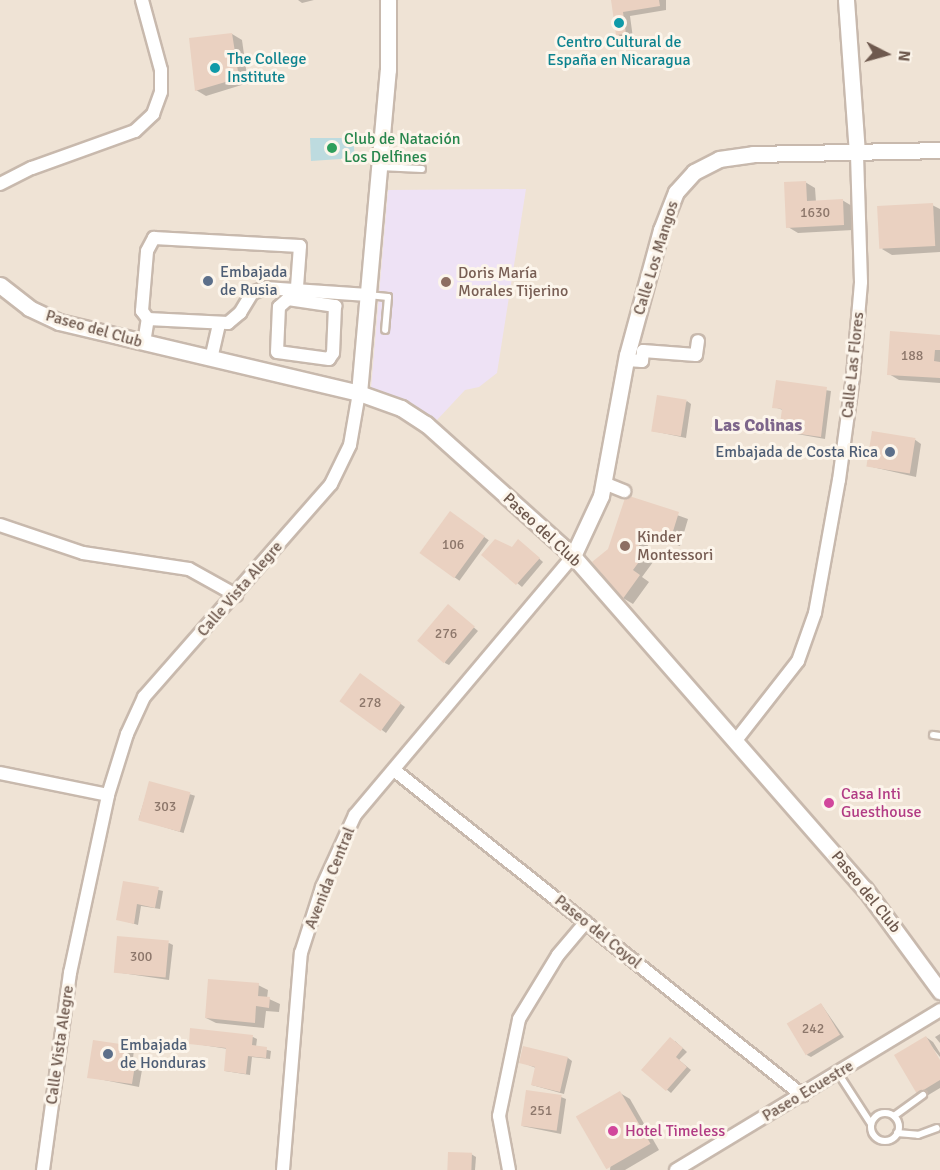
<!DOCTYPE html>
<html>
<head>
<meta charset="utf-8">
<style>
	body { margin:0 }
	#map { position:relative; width:940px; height:1170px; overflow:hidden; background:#f9f1e5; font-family:Signika,sans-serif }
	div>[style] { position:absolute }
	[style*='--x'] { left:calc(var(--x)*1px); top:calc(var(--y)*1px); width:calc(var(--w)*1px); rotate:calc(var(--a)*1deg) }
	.residential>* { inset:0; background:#efe3d5; transform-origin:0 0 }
	.education>* { inset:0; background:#eee2f5 }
	.water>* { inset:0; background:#bddbdf }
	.shadow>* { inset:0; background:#0003; transform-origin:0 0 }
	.building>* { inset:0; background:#ead1c1; transform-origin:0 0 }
	.roads { filter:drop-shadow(2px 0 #c8b9ad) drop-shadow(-2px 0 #c8b9ad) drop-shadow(0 2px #c8b9ad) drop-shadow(0 -2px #c8b9ad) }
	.service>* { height:6px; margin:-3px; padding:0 3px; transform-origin:3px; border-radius:3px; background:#fff }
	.service>.ring { margin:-3px; padding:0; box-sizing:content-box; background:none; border:6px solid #fff; border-radius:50% }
	.minor>* { height:12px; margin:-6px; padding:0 6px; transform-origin:6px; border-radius:6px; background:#fff }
	.tertiary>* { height:15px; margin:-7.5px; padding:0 7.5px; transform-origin:7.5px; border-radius:7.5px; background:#fff }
	.dots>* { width:16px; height:16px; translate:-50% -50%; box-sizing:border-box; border:3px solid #fcf5eb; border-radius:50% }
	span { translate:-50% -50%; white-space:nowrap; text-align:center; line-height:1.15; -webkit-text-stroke:6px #fcf5eb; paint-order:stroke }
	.number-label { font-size:14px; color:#8d776b }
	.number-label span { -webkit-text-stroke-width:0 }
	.culture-label { font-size:16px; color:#0d838f }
	.left { translate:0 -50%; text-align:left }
	.leisure-label { font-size:16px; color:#27864d }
	.street-label { font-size:16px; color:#6e594e }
	.service-label { font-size:16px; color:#4e5e75 }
	.right { translate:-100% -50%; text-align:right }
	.education-label { font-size:16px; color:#785e54 }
	.hotel-label { font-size:16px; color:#b23c85 }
	.neighbourhood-label { font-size:18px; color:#7d668b; font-weight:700 }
	.north { position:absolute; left:856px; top:24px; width:60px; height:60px; -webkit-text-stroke:4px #fcf5eb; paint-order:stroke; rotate:96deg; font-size:16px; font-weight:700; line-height:24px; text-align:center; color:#6e594e }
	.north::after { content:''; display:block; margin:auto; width:21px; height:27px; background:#6e594e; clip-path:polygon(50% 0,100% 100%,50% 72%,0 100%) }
</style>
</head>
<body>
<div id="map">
	<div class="residential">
		<div style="left:0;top:0;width:940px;height:1170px"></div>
	</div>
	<div class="education">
		<div style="clip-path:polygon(526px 189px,497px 373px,479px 387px,465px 390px,437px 420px,371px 388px,388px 190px)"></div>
	</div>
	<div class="water">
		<div style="clip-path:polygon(310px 138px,353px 138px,355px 158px,311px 161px)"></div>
	</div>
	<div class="shadow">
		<div style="clip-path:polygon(298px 0,314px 0,302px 3px)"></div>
		<div style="clip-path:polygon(612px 0,666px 0,666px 10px,630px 16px,633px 38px,624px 39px,617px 34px)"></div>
		<div style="clip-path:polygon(232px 34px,242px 40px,248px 83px,206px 96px,196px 90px)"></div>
		<div style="clip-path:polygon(805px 182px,815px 188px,816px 202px,842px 200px,852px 206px,853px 230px,798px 233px,788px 227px)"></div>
		<div style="clip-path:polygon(932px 205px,940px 209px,940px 252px,892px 255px,882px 249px)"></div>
		<div style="clip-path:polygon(940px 336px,940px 383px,899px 380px,889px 374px)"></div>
		<div style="clip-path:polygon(777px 382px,831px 391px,825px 439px,780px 431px,783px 410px,774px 407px)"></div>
		<div style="clip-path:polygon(687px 401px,691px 404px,686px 438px,653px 431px)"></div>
		<div style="clip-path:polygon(914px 439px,921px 444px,916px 477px,868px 466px)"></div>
		<div style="clip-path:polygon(627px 497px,688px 519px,680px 546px,651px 536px,646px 551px,656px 558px,642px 577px,649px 582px,633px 604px,623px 598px)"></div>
		<div style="left:454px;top:515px;width:43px;height:50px;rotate:36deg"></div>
		<div style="clip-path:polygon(523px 544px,543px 562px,522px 587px,483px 555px)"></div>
		<div style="clip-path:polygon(452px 609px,478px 631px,449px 665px,445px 663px)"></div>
		<div style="clip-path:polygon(365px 678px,405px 707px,386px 733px,382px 730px)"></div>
		<div style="left:150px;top:782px;width:47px;height:39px;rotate:17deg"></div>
		<div style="clip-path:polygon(124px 882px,163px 891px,160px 909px,141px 906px,138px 925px,118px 919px)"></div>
		<div style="clip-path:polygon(169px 943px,173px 945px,169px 980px,115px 972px)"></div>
		<div style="clip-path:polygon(258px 985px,268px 990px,267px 998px,280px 1004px,279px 1012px,266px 1011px,264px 1028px,216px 1023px,206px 1018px)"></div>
		<div style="clip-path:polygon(821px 1004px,844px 1037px,811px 1057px,807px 1055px)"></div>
		<div style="clip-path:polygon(940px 1034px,940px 1043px,935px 1037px)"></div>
		<div style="clip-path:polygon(253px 1037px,257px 1039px,256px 1047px,271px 1051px,270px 1059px,252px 1057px,250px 1075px,225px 1071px,228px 1049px,190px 1043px)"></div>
		<div style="clip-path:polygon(926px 1037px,933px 1042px,940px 1053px,940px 1057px,927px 1041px,940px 1063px,940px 1088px,925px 1097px,918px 1093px)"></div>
		<div style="clip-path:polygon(94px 1041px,134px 1050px,132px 1066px,142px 1070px,139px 1087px,89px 1077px)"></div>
		<div style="clip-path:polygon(675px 1041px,687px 1052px,679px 1060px,691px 1070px,671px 1093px,643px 1070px)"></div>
		<div style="clip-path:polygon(568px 1058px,572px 1061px,564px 1094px,532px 1085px,536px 1068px,521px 1062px)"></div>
		<div style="clip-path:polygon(620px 1093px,630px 1099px,659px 1150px,625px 1170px,610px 1170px)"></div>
		<div style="clip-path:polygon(561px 1097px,566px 1099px,561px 1134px,522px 1126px)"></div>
		<div style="clip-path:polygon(471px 1154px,476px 1157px,475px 1170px,449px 1170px)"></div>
	</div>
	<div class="building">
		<div style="clip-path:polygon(611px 0,659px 0,660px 6px,623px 12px,626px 34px,616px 35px)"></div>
		<div style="clip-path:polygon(232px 33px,239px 78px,195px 91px,189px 38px)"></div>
		<div style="clip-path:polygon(806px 181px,807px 201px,843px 199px,844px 225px,786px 228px,784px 182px)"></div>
		<div style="left:933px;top:203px;width:43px;height:56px;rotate:87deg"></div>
		<div style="clip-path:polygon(890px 331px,940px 335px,940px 350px,935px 350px,934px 361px,940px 362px,940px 378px,887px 375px)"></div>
		<div style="clip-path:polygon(776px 380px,827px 387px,821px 437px,779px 431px,782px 409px,772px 408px)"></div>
		<div style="left:657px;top:395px;width:30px;height:37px;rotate:9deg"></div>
		<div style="left:872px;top:431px;width:44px;height:36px;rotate:9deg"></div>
		<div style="clip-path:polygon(626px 495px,679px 512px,670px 541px,641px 532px,637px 544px,647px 551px,633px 570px,640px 575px,622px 600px,592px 562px,608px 549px)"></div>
		<div style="left:450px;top:511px;width:43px;height:52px;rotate:36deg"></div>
		<div style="clip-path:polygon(495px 539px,512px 547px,518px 539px,540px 558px,516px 585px,481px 555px)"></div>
		<div style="left:448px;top:604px;width:35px;height:48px;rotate:40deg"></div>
		<div style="left:360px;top:673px;width:51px;height:35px;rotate:36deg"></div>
		<div style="left:149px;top:781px;width:43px;height:41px;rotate:15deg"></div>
		<div style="clip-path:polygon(123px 881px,159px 887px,155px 908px,137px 904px,134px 924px,116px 920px)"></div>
		<div style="left:117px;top:936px;width:52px;height:37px;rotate:5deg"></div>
		<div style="clip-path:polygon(208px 979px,259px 983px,258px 996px,270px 997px,269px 1008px,256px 1006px,255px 1023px,205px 1018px)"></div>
		<div style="left:821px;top:1003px;width:37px;height:40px;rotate:59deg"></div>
		<div style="clip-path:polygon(190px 1028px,253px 1035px,252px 1045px,267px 1047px,266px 1058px,248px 1056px,246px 1074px,224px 1071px,226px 1048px,189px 1044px)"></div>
		<div style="clip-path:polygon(926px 1036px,940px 1060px,940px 1080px,917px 1094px,894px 1055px)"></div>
		<div style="clip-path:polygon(670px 1037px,683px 1048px,676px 1057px,687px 1067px,666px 1091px,641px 1070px)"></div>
		<div style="clip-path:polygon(93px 1040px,127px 1045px,125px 1063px,135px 1065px,132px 1084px,87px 1078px)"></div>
		<div style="clip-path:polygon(523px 1046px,568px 1057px,560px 1092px,531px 1085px,535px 1067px,519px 1063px)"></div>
		<div style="left:526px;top:1090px;width:36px;height:36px;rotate:8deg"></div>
		<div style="left:620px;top:1091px;width:61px;height:51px;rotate:60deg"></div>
		<div style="left:448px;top:1152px;width:24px;height:18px;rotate:2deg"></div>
	</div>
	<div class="roads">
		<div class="service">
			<div style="--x:380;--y:167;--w:42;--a:2.7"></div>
			<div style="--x:368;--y:295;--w:20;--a:6"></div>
			<div style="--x:388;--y:297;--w:33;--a:95"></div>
			<div style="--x:933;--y:735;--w:7;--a:8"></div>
			<div style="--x:838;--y:1073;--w:61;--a:57.1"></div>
			<div class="ring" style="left:871px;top:1113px;width:22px;height:22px"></div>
			<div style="--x:894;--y:1116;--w:36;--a:-36"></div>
			<div style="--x:897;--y:1133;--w:21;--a:5"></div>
			<div style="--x:918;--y:1135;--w:20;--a:-20"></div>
		</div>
		<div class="minor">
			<div style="--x:0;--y:184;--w:36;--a:-27"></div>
			<div style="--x:32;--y:168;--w:109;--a:-19.8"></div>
			<div style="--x:135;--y:131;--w:25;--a:-43"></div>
			<div style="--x:153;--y:114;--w:23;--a:-70"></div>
			<div style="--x:161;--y:92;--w:22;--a:-90"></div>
			<div style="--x:161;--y:70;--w:73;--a:-105.2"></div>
			<div style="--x:288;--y:299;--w:48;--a:8.5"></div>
			<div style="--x:335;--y:306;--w:47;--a:92.4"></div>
			<div style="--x:333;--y:353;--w:7;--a:124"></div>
			<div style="--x:329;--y:359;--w:52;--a:-172.3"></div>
			<div style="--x:277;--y:352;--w:45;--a:-87.5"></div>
			<div style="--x:279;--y:307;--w:12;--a:-42"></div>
			<div style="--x:148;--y:319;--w:80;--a:2.9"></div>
			<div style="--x:228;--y:323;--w:16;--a:-40"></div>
			<div style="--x:240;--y:313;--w:23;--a:-59"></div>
			<div style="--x:252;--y:293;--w:14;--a:-21"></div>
			<div style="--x:265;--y:288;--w:103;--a:3.9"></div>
			<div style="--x:144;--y:343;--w:24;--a:-81"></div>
			<div style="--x:148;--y:319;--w:10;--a:-127"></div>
			<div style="--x:142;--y:311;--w:60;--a:-85.2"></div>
			<div style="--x:147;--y:251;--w:15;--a:-62"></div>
			<div style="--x:154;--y:238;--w:146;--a:3.1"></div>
			<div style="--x:300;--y:246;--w:54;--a:94.2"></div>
			<div style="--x:211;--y:359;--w:37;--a:-77"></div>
			<div style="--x:627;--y:360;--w:15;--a:4"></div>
			<div style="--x:642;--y:361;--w:10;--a:-84"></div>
			<div style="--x:643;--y:351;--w:53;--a:4.3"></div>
			<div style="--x:696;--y:355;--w:14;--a:-82"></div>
			<div style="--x:604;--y:483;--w:22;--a:22"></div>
			<div style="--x:0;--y:525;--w:88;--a:18.6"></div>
			<div style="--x:83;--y:553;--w:107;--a:8.6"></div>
			<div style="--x:189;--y:569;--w:54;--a:29"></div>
			<div style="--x:737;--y:739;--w:99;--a:-52"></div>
			<div style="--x:798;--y:661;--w:51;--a:-70.5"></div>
			<div style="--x:815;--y:613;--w:135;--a:-79.8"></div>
			<div style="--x:839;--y:480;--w:105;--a:-82.3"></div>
			<div style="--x:853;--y:376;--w:94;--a:-85.1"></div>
			<div style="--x:861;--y:282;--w:129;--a:-91.8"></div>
			<div style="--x:394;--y:770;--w:522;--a:38.54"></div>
			<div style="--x:0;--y:773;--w:110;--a:11.5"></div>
			<div style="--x:43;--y:1170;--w:199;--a:-82.2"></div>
			<div style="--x:70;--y:973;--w:182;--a:-77.9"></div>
			<div style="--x:108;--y:795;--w:64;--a:-72.7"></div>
			<div style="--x:127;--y:734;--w:41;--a:-65.3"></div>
			<div style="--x:144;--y:697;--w:283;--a:-48.7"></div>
			<div style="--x:331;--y:484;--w:43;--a:-64"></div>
			<div style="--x:350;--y:445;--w:53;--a:-80.2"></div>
			<div style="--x:283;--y:1170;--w:218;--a:-85.3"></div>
			<div style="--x:301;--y:953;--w:69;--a:-72.3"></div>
			<div style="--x:322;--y:887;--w:79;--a:-65.4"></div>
			<div style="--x:355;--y:815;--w:339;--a:-49.9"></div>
			<div style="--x:509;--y:1170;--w:55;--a:-100.5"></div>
			<div style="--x:499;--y:1116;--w:99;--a:-78.3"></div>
			<div style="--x:519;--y:1019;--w:75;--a:-58.6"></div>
			<div style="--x:558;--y:955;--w:43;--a:-49.7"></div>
			<div style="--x:676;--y:1170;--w:309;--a:-31.2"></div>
		</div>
		<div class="tertiary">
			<div style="--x:846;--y:0;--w:153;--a:85.9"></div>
			<div style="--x:0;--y:285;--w:37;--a:38"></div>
			<div style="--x:29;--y:308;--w:33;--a:25"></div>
			<div style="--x:59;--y:322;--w:308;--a:13.3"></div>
			<div style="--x:359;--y:393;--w:45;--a:19.7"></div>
			<div style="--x:401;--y:408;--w:30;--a:33"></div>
			<div style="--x:426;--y:424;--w:198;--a:41.9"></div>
			<div style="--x:573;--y:556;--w:443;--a:48.8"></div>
			<div style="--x:865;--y:889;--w:127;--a:53.7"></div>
			<div style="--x:359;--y:393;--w:324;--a:-84.9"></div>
			<div style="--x:388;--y:70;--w:70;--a:-90"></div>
			<div style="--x:573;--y:556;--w:66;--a:-65"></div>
			<div style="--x:601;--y:496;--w:143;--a:-79.6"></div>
			<div style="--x:627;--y:355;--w:130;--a:-74.8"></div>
			<div style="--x:661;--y:230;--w:41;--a:-68.5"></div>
			<div style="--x:676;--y:192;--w:27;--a:-48"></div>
			<div style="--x:694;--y:172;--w:28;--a:-27"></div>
			<div style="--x:719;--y:159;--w:34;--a:-8"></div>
			<div style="--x:753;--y:154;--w:187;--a:-1.2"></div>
		</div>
	</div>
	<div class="dots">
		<div style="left:619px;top:23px;background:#0f9aa8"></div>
		<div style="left:215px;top:68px;background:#0f9aa8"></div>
		<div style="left:332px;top:148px;background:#2e9e5b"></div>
		<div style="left:208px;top:281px;background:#5c6f8a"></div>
		<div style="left:446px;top:282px;background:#8d6e63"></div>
		<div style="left:890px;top:452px;background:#5c6f8a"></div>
		<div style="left:625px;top:546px;background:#8d6e63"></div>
		<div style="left:829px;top:803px;background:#d1479c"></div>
		<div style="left:108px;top:1054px;background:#5c6f8a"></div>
		<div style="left:613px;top:1131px;background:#d1479c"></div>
	</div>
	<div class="number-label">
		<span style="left:815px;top:213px">1630</span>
		<span style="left:912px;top:356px">188</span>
		<span style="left:453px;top:545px">106</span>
		<span style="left:446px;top:634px">276</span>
		<span style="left:370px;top:703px">278</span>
		<span style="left:165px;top:807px">303</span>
		<span style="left:141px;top:957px">300</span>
		<span style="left:813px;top:1029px">242</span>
		<span style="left:541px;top:1111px">251</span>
	</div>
	<div class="culture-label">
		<span style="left:619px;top:51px">Centro Cultural de<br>España en Nicaragua</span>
		<span class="left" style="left:227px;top:68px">The College<br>Institute</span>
	</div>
	<div class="leisure-label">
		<span class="left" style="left:344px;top:148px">Club de Natación<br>Los Delfines</span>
	</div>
	<div class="street-label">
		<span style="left:656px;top:258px;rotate:-73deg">Calle Los Mangos</span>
		<span style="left:94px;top:329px;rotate:16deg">Paseo del Club</span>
		<span style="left:853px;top:365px;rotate:-84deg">Calle Las Flores</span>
		<span style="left:542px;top:530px;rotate:43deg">Paseo del Club</span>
		<span style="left:240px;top:589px;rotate:-49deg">Calle Vista Alegre</span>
		<span style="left:330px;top:878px;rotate:-68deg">Avenida Central</span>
		<span style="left:866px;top:892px;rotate:51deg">Paseo del Club</span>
		<span style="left:598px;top:932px;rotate:39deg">Paseo del Coyol</span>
		<span style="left:60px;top:1045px;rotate:-82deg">Calle Vista Alegre</span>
		<span style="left:808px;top:1091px;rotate:-31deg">Paseo Ecuestre</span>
	</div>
	<div class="service-label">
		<span class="left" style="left:220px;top:281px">Embajada<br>de Rusia</span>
		<span class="right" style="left:878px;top:452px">Embajada de Costa Rica</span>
		<span class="left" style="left:120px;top:1054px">Embajada<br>de Honduras</span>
	</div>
	<div class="education-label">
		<span class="left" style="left:458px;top:282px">Doris María<br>Morales Tijerino</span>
		<span class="left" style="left:637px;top:546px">Kinder<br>Montessori</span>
	</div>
	<div class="hotel-label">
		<span class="left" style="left:841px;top:803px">Casa Inti<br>Guesthouse</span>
		<span class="left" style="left:625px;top:1131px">Hotel Timeless</span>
	</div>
	<div class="neighbourhood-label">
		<span style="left:758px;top:425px">Las Colinas</span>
	</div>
	<div class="north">N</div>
</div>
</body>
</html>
